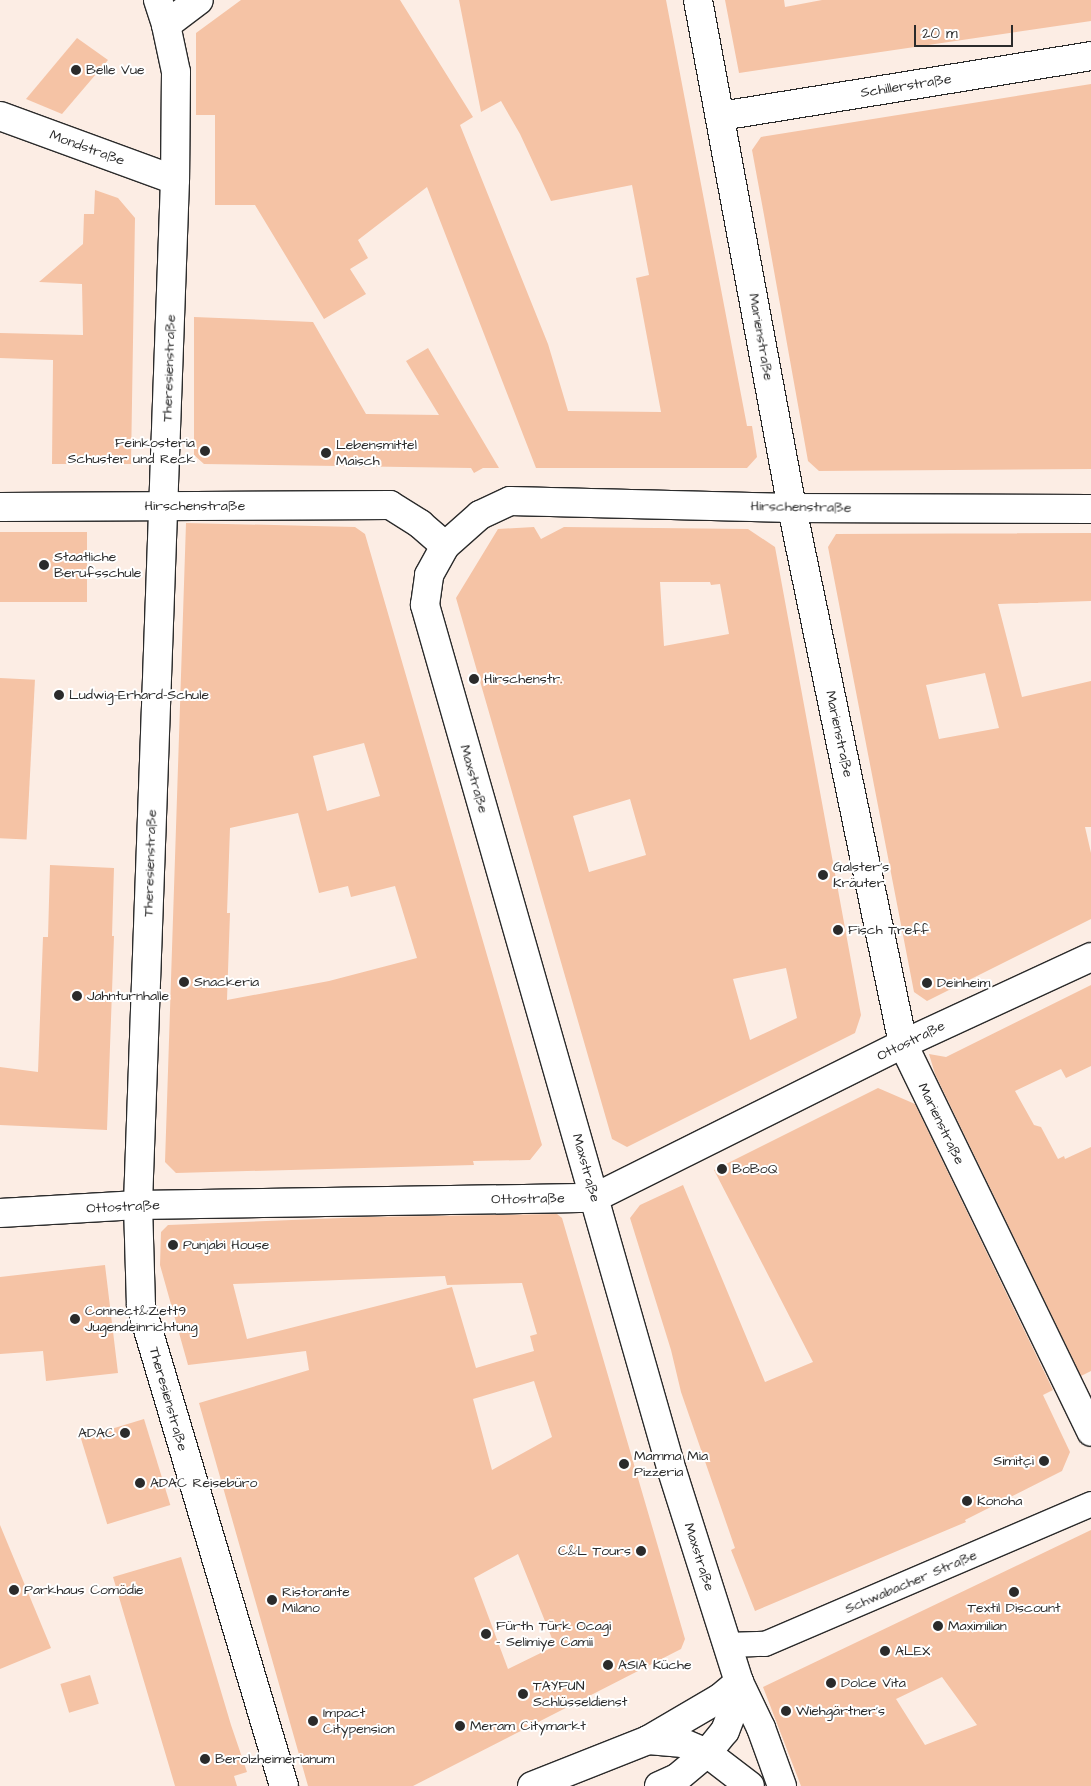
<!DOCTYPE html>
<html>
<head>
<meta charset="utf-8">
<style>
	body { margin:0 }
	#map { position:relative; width:1091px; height:1786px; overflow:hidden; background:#fcede4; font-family:"Architects Daughter",sans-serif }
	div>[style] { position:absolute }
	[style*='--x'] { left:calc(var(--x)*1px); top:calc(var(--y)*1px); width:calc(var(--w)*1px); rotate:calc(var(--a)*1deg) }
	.building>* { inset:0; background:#f5c3a5; transform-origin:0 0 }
	.roads { filter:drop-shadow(1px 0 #2b2b2b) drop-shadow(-1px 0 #2b2b2b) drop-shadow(0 1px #2b2b2b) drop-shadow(0 -1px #2b2b2b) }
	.pedestrian>* { height:24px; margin:-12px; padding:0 12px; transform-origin:12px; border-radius:12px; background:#fff }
	.minor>* { height:28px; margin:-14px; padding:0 14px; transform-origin:14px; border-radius:14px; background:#fff }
	.tertiary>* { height:28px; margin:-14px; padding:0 14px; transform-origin:14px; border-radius:14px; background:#fff }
	.secondary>* { height:28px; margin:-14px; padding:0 14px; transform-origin:14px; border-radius:14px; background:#fff }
	.dots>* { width:14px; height:14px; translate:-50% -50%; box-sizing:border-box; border:2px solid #fff; border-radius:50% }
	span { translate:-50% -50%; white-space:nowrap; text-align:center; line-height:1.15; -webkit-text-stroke:4px #fff; paint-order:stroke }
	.poi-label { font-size:14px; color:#2b2b2b }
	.left { translate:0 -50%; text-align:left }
	.right { translate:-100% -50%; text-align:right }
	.street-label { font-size:14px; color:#2b2b2b }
	.scale { position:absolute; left:914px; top:25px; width:99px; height:22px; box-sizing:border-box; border:2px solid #2b2b2b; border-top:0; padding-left:6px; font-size:15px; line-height:18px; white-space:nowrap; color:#2b2b2b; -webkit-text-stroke:4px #fff; paint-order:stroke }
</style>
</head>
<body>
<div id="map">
	<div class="building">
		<div style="clip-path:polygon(241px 0,400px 0,473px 117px,460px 125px,548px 344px,568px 411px,661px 412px,636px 278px,649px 275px,632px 185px,551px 201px,520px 134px,501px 101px,481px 112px,459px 0,666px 0,747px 426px,752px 426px,757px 457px,747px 468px,536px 468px,427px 187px,358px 240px,368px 258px,350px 269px,366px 294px,324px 319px,255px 205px,215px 205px,215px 115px,196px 115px,196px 33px)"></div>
		<div style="clip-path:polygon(725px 0,784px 0,785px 7px,822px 0,1091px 0,1091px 21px,739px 73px)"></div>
		<div style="clip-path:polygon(77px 38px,108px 60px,62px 114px,26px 99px)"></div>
		<div style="clip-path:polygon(1091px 84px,1091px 469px,819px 471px,808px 461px,764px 215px,752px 150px,761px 137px)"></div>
		<div style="clip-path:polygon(95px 190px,118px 198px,135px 218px,131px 464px,52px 464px,53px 360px,0 358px,0 333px,83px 335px,82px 284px,39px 282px,83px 244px,84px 214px,94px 214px)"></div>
		<div style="clip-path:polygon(194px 317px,313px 322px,366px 414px,439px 415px,406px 361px,428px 348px,499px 468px,483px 468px,474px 473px,471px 468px,204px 464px,194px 455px)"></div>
		<div style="clip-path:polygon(evenodd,186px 523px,355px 527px,365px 534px,542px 1145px,530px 1160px,473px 1161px,474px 1165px,176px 1173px,165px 1162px,186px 523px,364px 743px,380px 796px,327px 811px,313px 756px,364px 743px,186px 523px,298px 813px,319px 893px,348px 886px,351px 897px,395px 886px,417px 958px,329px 981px,227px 1000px,230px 913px,227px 913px,230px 828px,298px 813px)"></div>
		<div style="clip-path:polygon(evenodd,534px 527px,541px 539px,564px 527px,748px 529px,775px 547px,861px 1015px,855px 1033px,627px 1147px,612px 1139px,456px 598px,498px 529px,534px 527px,660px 582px,710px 582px,711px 585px,720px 584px,729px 634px,664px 646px,660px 582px,534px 527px,630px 799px,646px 855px,589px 872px,573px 816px,630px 799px,534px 527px,786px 968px,797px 1018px,750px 1040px,733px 979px,786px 968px)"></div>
		<div style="left:0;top:532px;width:87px;height:70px"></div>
		<div style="clip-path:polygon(evenodd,1091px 533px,1091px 601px,998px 604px,1022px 697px,1091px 681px,1091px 827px,1085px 827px,1091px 853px,1091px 919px,927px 1001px,914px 992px,828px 547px,836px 534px,1091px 533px,985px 673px,999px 728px,939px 739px,926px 685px,985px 673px)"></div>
		<div style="left:0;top:678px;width:35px;height:160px;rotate:3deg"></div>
		<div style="clip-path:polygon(50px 865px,114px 868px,112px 936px,114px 936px,107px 1130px,0 1125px,0 1067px,38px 1072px,43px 937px,48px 937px)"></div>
		<div style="clip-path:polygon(1091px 985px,1091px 1066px,1066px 1078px,1061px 1069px,1015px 1091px,1034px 1125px,1041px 1127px,1058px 1159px,1064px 1156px,1065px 1159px,1091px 1147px,1091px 1371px,1081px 1376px,935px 1074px,929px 1054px,946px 1057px)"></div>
		<div style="clip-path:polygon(878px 1088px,915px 1104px,1053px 1390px,1043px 1395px,1070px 1452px,1062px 1471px,965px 1520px,966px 1522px,755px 1611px,731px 1550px,735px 1548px,681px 1392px,671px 1350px,630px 1218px,640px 1205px,683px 1185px,765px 1382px,813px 1362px,714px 1170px)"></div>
		<div style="clip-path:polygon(evenodd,557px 1214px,562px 1218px,685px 1639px,681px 1649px,413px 1786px,308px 1786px,199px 1403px,309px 1370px,306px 1351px,188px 1365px,160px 1265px,161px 1232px,168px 1225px,367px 1217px,557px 1214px,445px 1276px,447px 1285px,522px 1283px,537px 1334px,530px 1336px,534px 1351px,476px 1368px,452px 1287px,247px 1339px,233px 1284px,445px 1276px,557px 1214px,534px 1381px,552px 1437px,492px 1470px,473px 1399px,534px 1381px,557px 1214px,518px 1554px,555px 1646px,508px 1669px,474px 1578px,518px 1554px)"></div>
		<div style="clip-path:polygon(105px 1265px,118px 1373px,46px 1381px,43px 1351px,0 1354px,0 1277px)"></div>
		<div style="left:144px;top:1419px;width:90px;height:66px;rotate:73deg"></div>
		<div style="clip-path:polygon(0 1525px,51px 1648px,0 1669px)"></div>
		<div style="clip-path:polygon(evenodd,1091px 1530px,1091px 1786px,801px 1786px,763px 1687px,1091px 1530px,942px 1677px,977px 1725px,925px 1745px,896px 1699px,942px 1677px)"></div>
		<div style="clip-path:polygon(181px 1557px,231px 1725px,247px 1772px,234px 1776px,237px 1786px,175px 1786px,113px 1577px)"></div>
		<div style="left:90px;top:1675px;width:30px;height:31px;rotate:73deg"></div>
	</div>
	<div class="roads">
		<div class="pedestrian">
			<div style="--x:727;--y:1645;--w:38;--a:-2"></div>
			<div style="--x:765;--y:1644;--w:355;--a:-23.2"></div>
		</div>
		<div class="minor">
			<div style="--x:698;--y:0;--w:517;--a:79.52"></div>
			<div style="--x:792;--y:508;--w:547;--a:78.3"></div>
			<div style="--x:903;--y:1044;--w:431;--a:64.1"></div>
			<div style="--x:166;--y:25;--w:41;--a:-37.1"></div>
			<div style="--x:0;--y:116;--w:186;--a:20.1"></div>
			<div style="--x:721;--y:116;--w:375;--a:-9.2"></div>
			<div style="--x:0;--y:507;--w:390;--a:-0.3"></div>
			<div style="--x:390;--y:505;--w:36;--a:32"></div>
			<div style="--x:420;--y:524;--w:33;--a:41"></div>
			<div style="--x:0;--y:1213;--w:138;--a:-3.3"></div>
			<div style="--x:138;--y:1205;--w:456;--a:-0.9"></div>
			<div style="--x:594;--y:1198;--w:345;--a:-26.5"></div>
			<div style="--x:903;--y:1044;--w:207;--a:-24.8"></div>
			<div style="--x:648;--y:1740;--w:83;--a:-30.3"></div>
			<div style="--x:720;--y:1698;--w:25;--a:-40"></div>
			<div style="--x:659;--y:1786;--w:20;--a:-24"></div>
			<div style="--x:677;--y:1778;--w:39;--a:-40"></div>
			<div style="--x:707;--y:1753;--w:28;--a:-51"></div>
			<div style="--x:725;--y:1731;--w:22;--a:-69"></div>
			<div style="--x:733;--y:1710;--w:29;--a:-78"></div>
			<div style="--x:782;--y:1786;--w:62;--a:-109.9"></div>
			<div style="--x:761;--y:1728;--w:51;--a:-115.6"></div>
			<div style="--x:739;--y:1682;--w:221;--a:-107.6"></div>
			<div style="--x:672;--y:1471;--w:901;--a:-105.92"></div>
			<div style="--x:425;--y:605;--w:30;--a:-82"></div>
			<div style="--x:429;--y:575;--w:33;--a:-61"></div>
			<div style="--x:445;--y:546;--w:47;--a:-41.5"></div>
			<div style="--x:480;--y:515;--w:33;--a:-25"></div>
			<div style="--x:510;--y:501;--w:282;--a:1.4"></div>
			<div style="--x:792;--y:508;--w:299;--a:0.2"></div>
		</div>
		<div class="tertiary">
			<div style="--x:158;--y:0;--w:26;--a:72"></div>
			<div style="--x:166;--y:25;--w:48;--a:78"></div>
			<div style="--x:176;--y:72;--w:108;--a:90.5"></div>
			<div style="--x:175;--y:180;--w:1026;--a:92.07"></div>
			<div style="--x:138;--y:1205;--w:101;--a:88.3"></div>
			<div style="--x:141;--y:1306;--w:501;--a:73.41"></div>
		</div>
		<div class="secondary">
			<div style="--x:532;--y:1786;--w:125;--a:-21.6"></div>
			<div style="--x:648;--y:1740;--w:35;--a:5"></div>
			<div style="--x:683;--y:1743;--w:26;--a:23"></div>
			<div style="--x:707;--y:1753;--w:54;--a:37.5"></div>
		</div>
	</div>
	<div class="dots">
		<div style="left:76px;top:70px;background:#2b2b2b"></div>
		<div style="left:205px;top:451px;background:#2b2b2b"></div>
		<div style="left:326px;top:453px;background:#2b2b2b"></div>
		<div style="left:44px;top:565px;background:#2b2b2b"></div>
		<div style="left:474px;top:679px;background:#2b2b2b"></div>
		<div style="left:59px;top:695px;background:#2b2b2b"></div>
		<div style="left:823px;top:875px;background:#2b2b2b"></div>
		<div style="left:838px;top:930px;background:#2b2b2b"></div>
		<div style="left:184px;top:982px;background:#2b2b2b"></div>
		<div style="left:927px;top:983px;background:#2b2b2b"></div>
		<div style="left:77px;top:996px;background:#2b2b2b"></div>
		<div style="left:722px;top:1169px;background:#2b2b2b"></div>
		<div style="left:173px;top:1245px;background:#2b2b2b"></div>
		<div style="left:75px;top:1319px;background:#2b2b2b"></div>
		<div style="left:125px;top:1433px;background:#2b2b2b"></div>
		<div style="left:1044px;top:1461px;background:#2b2b2b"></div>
		<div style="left:624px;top:1464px;background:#2b2b2b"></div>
		<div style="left:140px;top:1483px;background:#2b2b2b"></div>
		<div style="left:967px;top:1501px;background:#2b2b2b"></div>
		<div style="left:641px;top:1551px;background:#2b2b2b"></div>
		<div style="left:14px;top:1590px;background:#2b2b2b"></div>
		<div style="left:1014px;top:1592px;background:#2b2b2b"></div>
		<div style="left:272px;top:1600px;background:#2b2b2b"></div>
		<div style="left:938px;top:1626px;background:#2b2b2b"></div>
		<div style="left:486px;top:1634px;background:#2b2b2b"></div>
		<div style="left:885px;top:1651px;background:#2b2b2b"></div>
		<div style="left:608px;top:1665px;background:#2b2b2b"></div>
		<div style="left:831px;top:1683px;background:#2b2b2b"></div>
		<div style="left:523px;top:1694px;background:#2b2b2b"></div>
		<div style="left:786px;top:1711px;background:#2b2b2b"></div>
		<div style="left:313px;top:1721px;background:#2b2b2b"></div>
		<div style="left:460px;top:1726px;background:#2b2b2b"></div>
		<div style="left:205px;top:1759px;background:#2b2b2b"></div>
	</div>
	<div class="poi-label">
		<span class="left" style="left:86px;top:70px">Belle Vue</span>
		<span class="right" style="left:195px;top:451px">Feinkosteria<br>Schuster und Reck</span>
		<span class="left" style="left:336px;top:453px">Lebensmittel<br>Maisch</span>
		<span class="left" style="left:54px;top:565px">Staatliche<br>Berufsschule</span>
		<span class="left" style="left:484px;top:679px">Hirschenstr.</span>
		<span class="left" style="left:69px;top:695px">Ludwig-Erhard-Schule</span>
		<span class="left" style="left:833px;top:875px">Galster's<br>Kräuter</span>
		<span class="left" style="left:848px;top:930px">Fisch Treff</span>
		<span class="left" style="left:194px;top:982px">Snackeria</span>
		<span class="left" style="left:937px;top:983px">Deinheim</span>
		<span class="left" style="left:87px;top:996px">Jahnturnhalle</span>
		<span class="left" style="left:732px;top:1169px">BoBoQ</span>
		<span class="left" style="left:183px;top:1245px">Punjabi House</span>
		<span class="left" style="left:85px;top:1319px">Connect&amp;Zett9<br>Jugendeinrichtung</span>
		<span class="right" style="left:115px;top:1433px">ADAC</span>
		<span class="left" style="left:634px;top:1464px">Mamma Mia<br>Pizzeria</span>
		<span class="right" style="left:1034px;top:1461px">Simitçi</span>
		<span class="left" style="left:150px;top:1483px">ADAC Reisebüro</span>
		<span class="left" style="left:977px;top:1501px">Konoha</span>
		<span class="right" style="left:631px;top:1551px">C&amp;L Tours</span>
		<span class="left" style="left:24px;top:1590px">Parkhaus Comödie</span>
		<span class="left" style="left:282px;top:1600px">Ristorante<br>Milano</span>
		<span style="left:1014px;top:1608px">Textil Discount</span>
		<span class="left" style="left:496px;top:1634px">Fürth Türk Ocagi<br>- Selimiye Camii</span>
		<span class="left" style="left:948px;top:1626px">Maximilian</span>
		<span class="left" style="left:895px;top:1651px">ALEX</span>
		<span class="left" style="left:618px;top:1665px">ASIA Küche</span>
		<span class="left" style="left:841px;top:1683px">Dolce Vita</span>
		<span class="left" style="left:533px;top:1694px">TAYFUN<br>Schlüsseldienst</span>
		<span class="left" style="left:796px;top:1711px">Wiehgärtner's</span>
		<span class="left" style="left:323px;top:1721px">Impact<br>Citypension</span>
		<span class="left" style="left:470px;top:1726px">Meram Citymarkt</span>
		<span class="left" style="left:215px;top:1759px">Berolzheimerianum</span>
	</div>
	<div class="street-label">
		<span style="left:906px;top:86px;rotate:-9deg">Schillerstraße</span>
		<span style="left:87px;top:148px;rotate:20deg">Mondstraße</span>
		<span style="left:761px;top:337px;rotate:80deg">Marienstraße</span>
		<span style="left:169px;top:368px;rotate:-88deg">Theresienstraße</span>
		<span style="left:195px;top:506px">Hirschenstraße</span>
		<span style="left:801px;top:507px;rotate:1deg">Hirschenstraße</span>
		<span style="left:839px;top:734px;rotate:78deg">Marienstraße</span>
		<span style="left:474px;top:779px;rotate:74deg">Maxstraße</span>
		<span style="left:150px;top:863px;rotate:-88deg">Theresienstraße</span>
		<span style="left:911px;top:1041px;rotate:-26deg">Ottostraße</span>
		<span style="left:941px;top:1124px;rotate:64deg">Marienstraße</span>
		<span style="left:586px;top:1168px;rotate:74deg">Maxstraße</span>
		<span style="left:528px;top:1199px;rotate:-1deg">Ottostraße</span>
		<span style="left:123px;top:1207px;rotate:-3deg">Ottostraße</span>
		<span style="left:168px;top:1399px;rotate:74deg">Theresienstraße</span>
		<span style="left:699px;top:1557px;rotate:72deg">Maxstraße</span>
		<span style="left:911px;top:1582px;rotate:-23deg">Schwabacher Straße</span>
	</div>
	<div class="scale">20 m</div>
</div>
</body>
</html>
